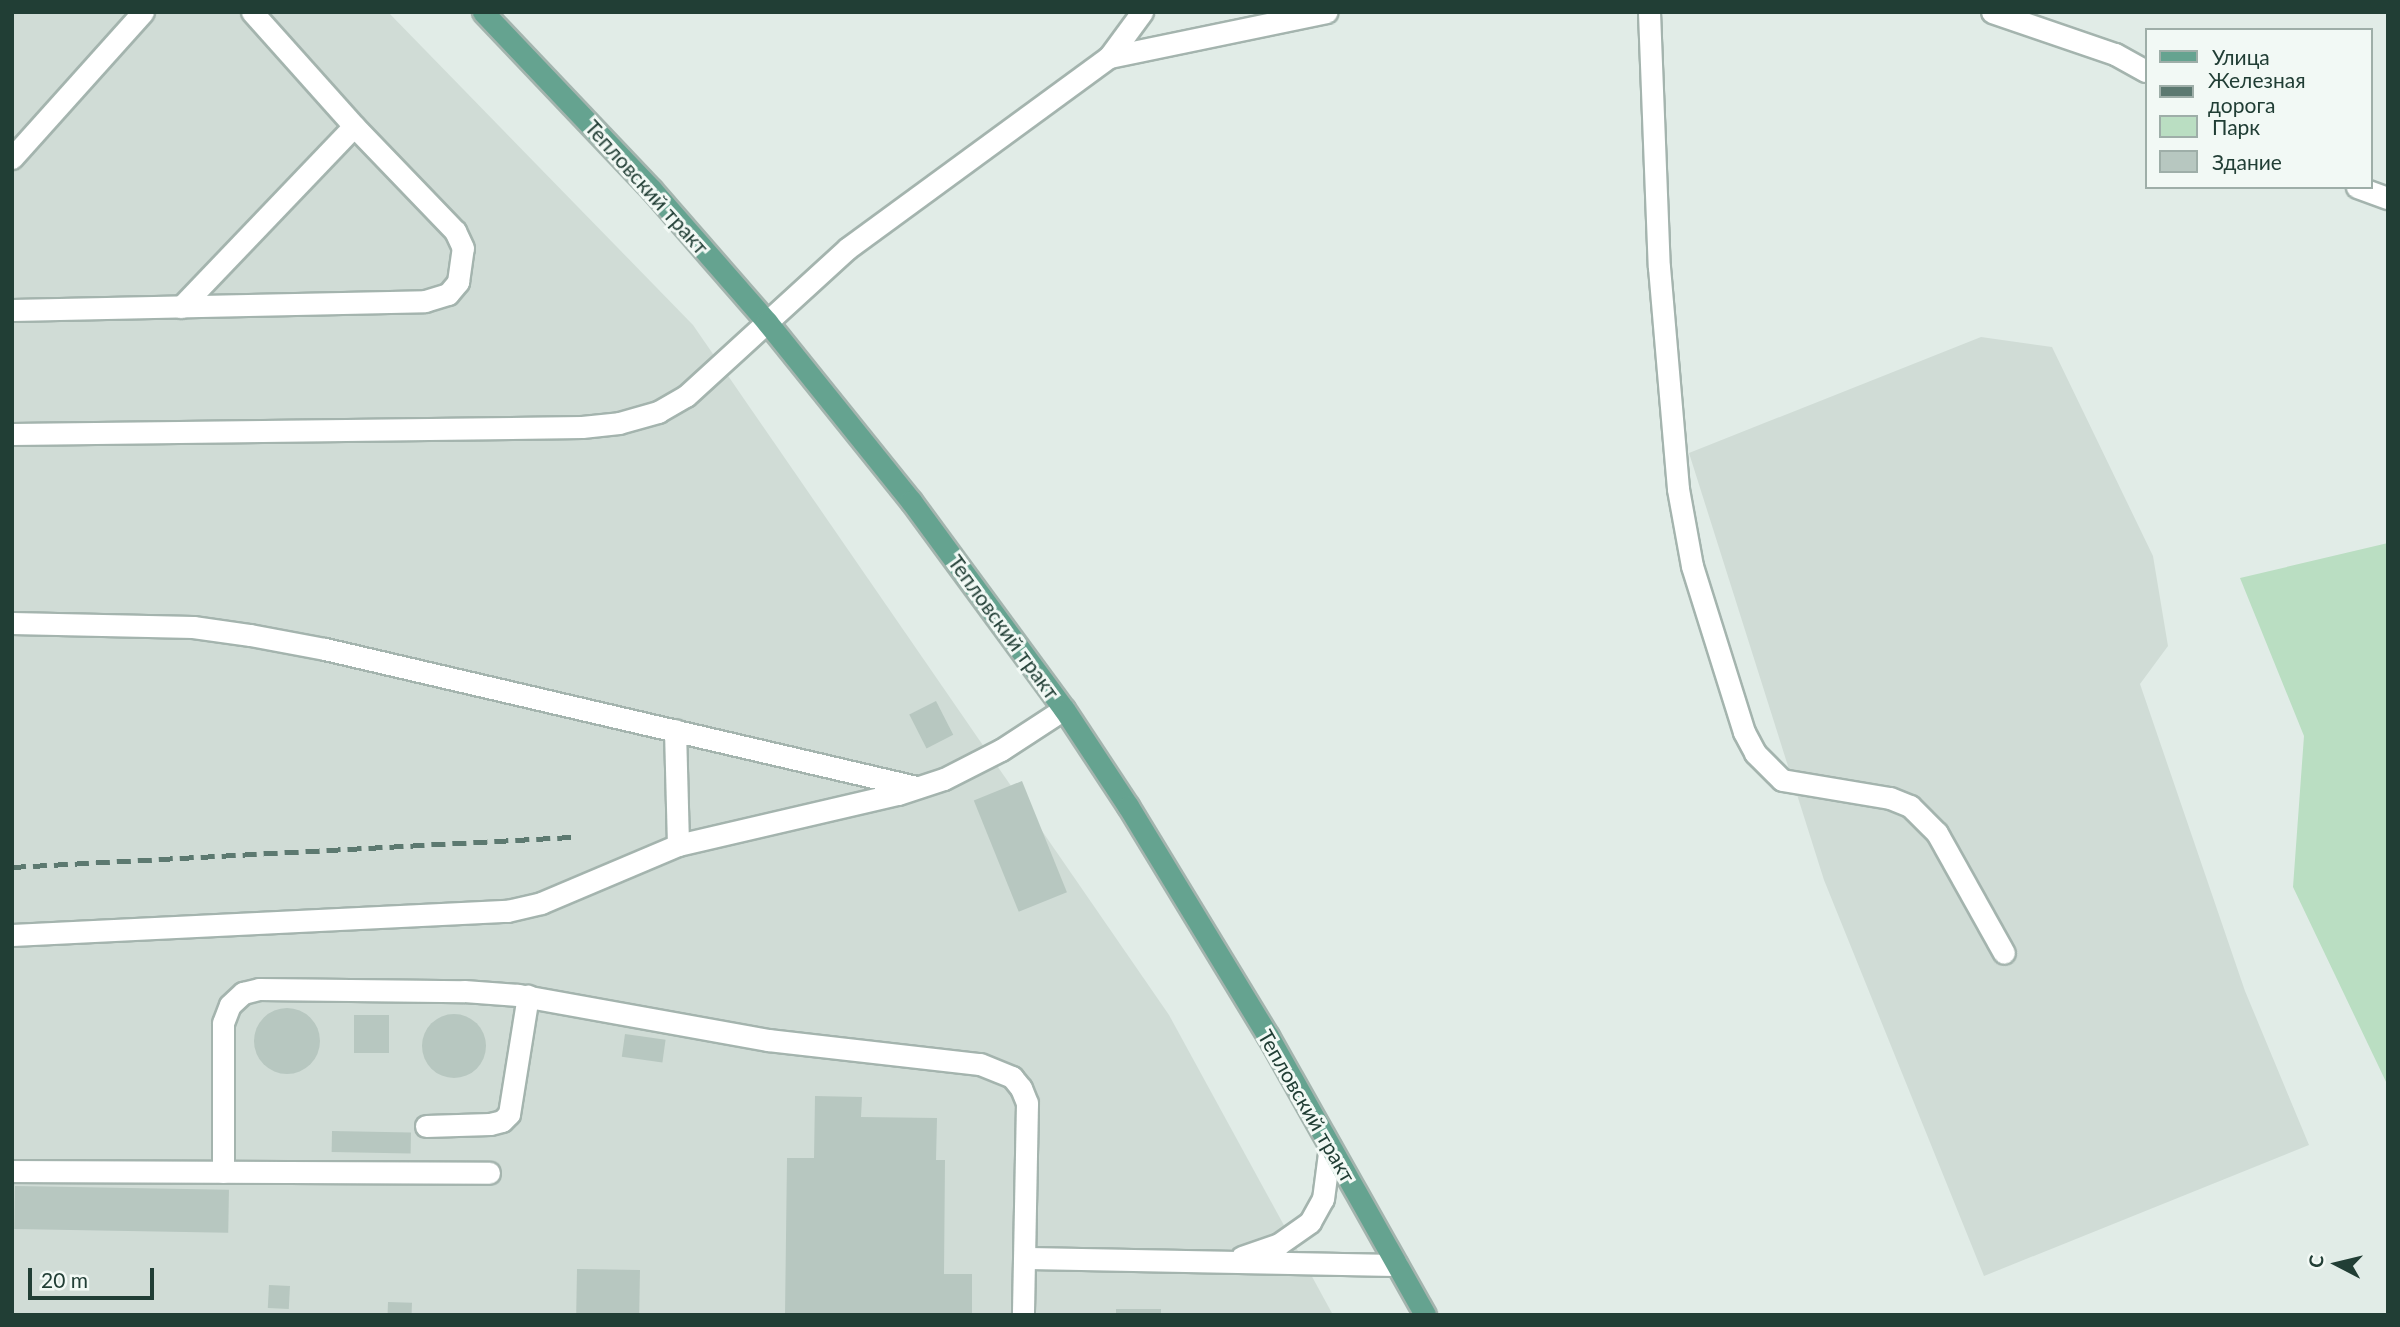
<!DOCTYPE html>
<html>
<head>
<meta charset="utf-8">
<style>
	body { margin:0 }
	#map { position:relative; width:2400px; height:1327px; overflow:hidden; background:#e1ece7; font-family:Lato,sans-serif }
	div>[style] { position:absolute }
	[style*='--x'] { left:calc(var(--x)*1px); top:calc(var(--y)*1px); width:calc(var(--w)*1px); rotate:calc(var(--a)*1deg) }
	.built>* { inset:0; background:#d0dcd6 }
	.green>* { inset:0; background:#badec2 }
	.building>* { inset:0; background:#b7c7c0; transform-origin:0 0 }
	.round { border-radius:50% }
	.roads { filter:drop-shadow(2px 0 #a4b4ae) drop-shadow(-2px 0 #a4b4ae) drop-shadow(0 2px #a4b4ae) drop-shadow(0 -2px #a4b4ae) }
	.lane>* { height:21px; margin:-10.5px; padding:0 10.5px; transform-origin:10.5px; border-radius:10.5px; background:#fff }
	.primary>* { height:21px; margin:-10.5px; padding:0 10.5px; transform-origin:10.5px; border-radius:10.5px; background:#65a390 }
	.rail>* { height:5px; margin-top:-2.5px; transform-origin:0; background:repeating-linear-gradient(90deg,#5c7970 0 14px,transparent 0 21px) }
	span { translate:-50% -50%; white-space:nowrap; text-align:center; line-height:1.15; -webkit-text-stroke:6px #f2f9f5; paint-order:stroke }
	.street-label { font-size:21px; color:#213e35 }
	.frame { position:absolute; inset:0; border:14px solid #213e35; pointer-events:none }
	.legend { position:absolute; left:2145px; top:28px; width:228px; height:161px; box-sizing:border-box; background:#f2f9f5; border:2px solid #9eaea8; margin:0; padding:9px 12px; list-style:none; font-size:21px; color:#213e35 }
	.legend li { display:flex; align-items:center; gap:14px; height:35px }
	.legend b { width:35px; border:2px solid #9eaea8 }
	.north { position:absolute; left:2302px; top:1229px; width:70px; height:70px; -webkit-text-stroke:5px #f2f9f5; paint-order:stroke; rotate:277deg; font-size:19px; font-weight:700; line-height:28px; text-align:center; color:#213e35 }
	.north::after { content:''; display:block; margin:auto; width:24px; height:32px; background:#213e35; clip-path:polygon(50% 0,100% 100%,50% 72%,0 100%) }
	.scale { position:absolute; left:28px; top:1268px; width:126px; height:32px; box-sizing:border-box; border:4px solid #213e35; border-top:0; padding-left:9px; font-size:21px; line-height:24px; white-space:nowrap; color:#213e35; -webkit-text-stroke:5px #f2f9f5; paint-order:stroke }
</style>
</head>
<body>
<div id="map">
	<div class="built">
		<div style="clip-path:polygon(12px 12px,388px 12px,693px 325px,1169px 1015px,1333px 1315px,12px 1315px)"></div>
		<div style="clip-path:polygon(1981px 337px,2052px 347px,2153px 556px,2168px 646px,2140px 684px,2245px 991px,2309px 1145px,1984px 1276px,1824px 880px,1689px 453px)"></div>
	</div>
	<div class="green">
		<div style="clip-path:polygon(2388px 543px,2388px 1086px,2293px 887px,2304px 736px,2240px 578px)"></div>
	</div>
	<div class="building">
		<div style="left:936px;top:701px;width:38px;height:30px;rotate:63deg"></div>
		<div style="left:1022px;top:781px;width:120px;height:52px;rotate:68deg"></div>
		<div class="round" style="left:254px;top:1008px;width:66px;height:66px"></div>
		<div class="round" style="left:422px;top:1014px;width:64px;height:64px"></div>
		<div style="left:354px;top:1015px;width:35px;height:38px"></div>
		<div style="left:625px;top:1034px;width:41px;height:23px;rotate:8deg"></div>
		<div style="clip-path:polygon(815px 1096px,862px 1097px,861px 1117px,937px 1118px,936px 1160px,945px 1160px,944px 1274px,972px 1274px,972px 1315px,785px 1315px,787px 1158px,814px 1158px)"></div>
		<div style="left:332px;top:1131px;width:79px;height:21px;rotate:1deg"></div>
		<div style="left:15px;top:1186px;width:214px;height:43px;rotate:1deg"></div>
		<div style="left:577px;top:1269px;width:63px;height:46px;rotate:1deg"></div>
		<div style="left:269px;top:1285px;width:21px;height:23px;rotate:3deg"></div>
		<div style="left:388px;top:1302px;width:24px;height:13px;rotate:2deg"></div>
		<div style="left:1116px;top:1309px;width:45px;height:6px"></div>
	</div>
	<div class="roads">
		<div class="lane">
			<div style="--x:1649;--y:12;--w:255;--a:87.8"></div>
			<div style="--x:1659;--y:267;--w:223;--a:85.1"></div>
			<div style="--x:1678;--y:489;--w:78;--a:79.7"></div>
			<div style="--x:1692;--y:566;--w:174;--a:72.6"></div>
			<div style="--x:1744;--y:732;--w:24;--a:62"></div>
			<div style="--x:1755;--y:753;--w:38;--a:45"></div>
			<div style="--x:1782;--y:780;--w:109;--a:9.5"></div>
			<div style="--x:1890;--y:798;--w:22;--a:22"></div>
			<div style="--x:1910;--y:806;--w:38;--a:45"></div>
			<div style="--x:1937;--y:833;--w:137;--a:60.8"></div>
			<div style="--x:1992;--y:12;--w:130;--a:18.9"></div>
			<div style="--x:2115;--y:54;--w:35;--a:29"></div>
			<div style="--x:1109;--y:57;--w:222;--a:-11.7"></div>
			<div style="--x:12;--y:158;--w:196;--a:-48.1"></div>
			<div style="--x:2357;--y:187;--w:33;--a:20"></div>
			<div style="--x:181;--y:307;--w:250;--a:-46.3"></div>
			<div style="--x:12;--y:310;--w:413;--a:-1.2"></div>
			<div style="--x:425;--y:301;--w:24;--a:-17"></div>
			<div style="--x:448;--y:294;--w:16;--a:-50"></div>
			<div style="--x:458;--y:282;--w:34;--a:-82"></div>
			<div style="--x:463;--y:248;--w:19;--a:-115"></div>
			<div style="--x:455;--y:231;--w:146;--a:-133.9"></div>
			<div style="--x:354;--y:126;--w:153;--a:-131.8"></div>
			<div style="--x:12;--y:434;--w:570;--a:-0.7"></div>
			<div style="--x:582;--y:427;--w:37;--a:-6"></div>
			<div style="--x:619;--y:423;--w:41;--a:-15.8"></div>
			<div style="--x:658;--y:412;--w:32;--a:-30"></div>
			<div style="--x:686;--y:396;--w:219;--a:-42.4"></div>
			<div style="--x:848;--y:248;--w:323;--a:-36.2"></div>
			<div style="--x:1109;--y:57;--w:56;--a:-53.7"></div>
			<div style="--x:12;--y:623;--w:181;--a:1.3"></div>
			<div style="--x:193;--y:627;--w:58;--a:8"></div>
			<div style="--x:250;--y:635;--w:76;--a:10.6"></div>
			<div style="--x:325;--y:649;--w:607;--a:13.14"></div>
			<div style="--x:675;--y:730;--w:115;--a:88.5"></div>
			<div style="--x:12;--y:935;--w:496;--a:-2.8"></div>
			<div style="--x:507;--y:911;--w:35;--a:-13"></div>
			<div style="--x:541;--y:903;--w:149;--a:-22.9"></div>
			<div style="--x:678;--y:845;--w:226;--a:-13.1"></div>
			<div style="--x:898;--y:794;--w:48;--a:-18.1"></div>
			<div style="--x:944;--y:779;--w:64;--a:-27"></div>
			<div style="--x:1001;--y:750;--w:75;--a:-33.1"></div>
			<div style="--x:426;--y:1126;--w:64;--a:-1.8"></div>
			<div style="--x:490;--y:1124;--w:12;--a:-14"></div>
			<div style="--x:502;--y:1121;--w:10;--a:-45"></div>
			<div style="--x:509;--y:1114;--w:120;--a:-80.9"></div>
			<div style="--x:12;--y:1171;--w:477;--a:0.2"></div>
			<div style="--x:223;--y:1172;--w:149;--a:-90"></div>
			<div style="--x:223;--y:1023;--w:19;--a:-69"></div>
			<div style="--x:230;--y:1005;--w:18;--a:-43"></div>
			<div style="--x:243;--y:993;--w:16;--a:-14"></div>
			<div style="--x:259;--y:989;--w:205;--a:0.6"></div>
			<div style="--x:464;--y:991;--w:54;--a:4.2"></div>
			<div style="--x:518;--y:995;--w:254;--a:10.2"></div>
			<div style="--x:768;--y:1040;--w:213;--a:6.5"></div>
			<div style="--x:980;--y:1064;--w:35;--a:22"></div>
			<div style="--x:1012;--y:1077;--w:14;--a:51"></div>
			<div style="--x:1021;--y:1088;--w:16;--a:68"></div>
			<div style="--x:1027;--y:1103;--w:212;--a:91.1"></div>
			<div style="--x:1242;--y:1257;--w:39;--a:-19"></div>
			<div style="--x:1279;--y:1244;--w:38;--a:-35"></div>
			<div style="--x:1310;--y:1222;--w:26;--a:-61"></div>
			<div style="--x:1323;--y:1199;--w:53;--a:-82.5"></div>
			<div style="--x:1026;--y:1258;--w:371;--a:1.1"></div>
		</div>
		<div class="primary">
			<div style="--x:483;--y:12;--w:245;--a:46.5"></div>
			<div style="--x:652;--y:190;--w:175;--a:48.9"></div>
			<div style="--x:767;--y:322;--w:230;--a:51.2"></div>
			<div style="--x:911;--y:501;--w:258;--a:53.7"></div>
			<div style="--x:1064;--y:709;--w:116;--a:56.6"></div>
			<div style="--x:1128;--y:806;--w:269;--a:58.7"></div>
			<div style="--x:1268;--y:1036;--w:320;--a:60.6"></div>
		</div>
	</div>
	<div class="rail">
		<div style="--x:12;--y:867;--w:560;--a:-3.07"></div>
	</div>
	<div class="street-label">
		<span style="left:647px;top:187px;rotate:48deg">Тепловский тракт</span>
		<span style="left:1004px;top:627px;rotate:54deg">Тепловский тракт</span>
		<span style="left:1307px;top:1106px;rotate:60deg">Тепловский тракт</span>
	</div>
	<div class="frame"></div>
	<ul class="legend">
	<li><b style="height:9px;background:#65a390"></b>Улица</li>
	<li><b style="height:9px;background:#5c7970"></b>Железная дорога</li>
	<li><b style="height:19px;background:#badec2"></b>Парк</li>
	<li><b style="height:19px;background:#b7c7c0"></b>Здание</li>
	</ul>
	<div class="north">С</div>
	<div class="scale">20 m</div>
</div>
</body>
</html>
